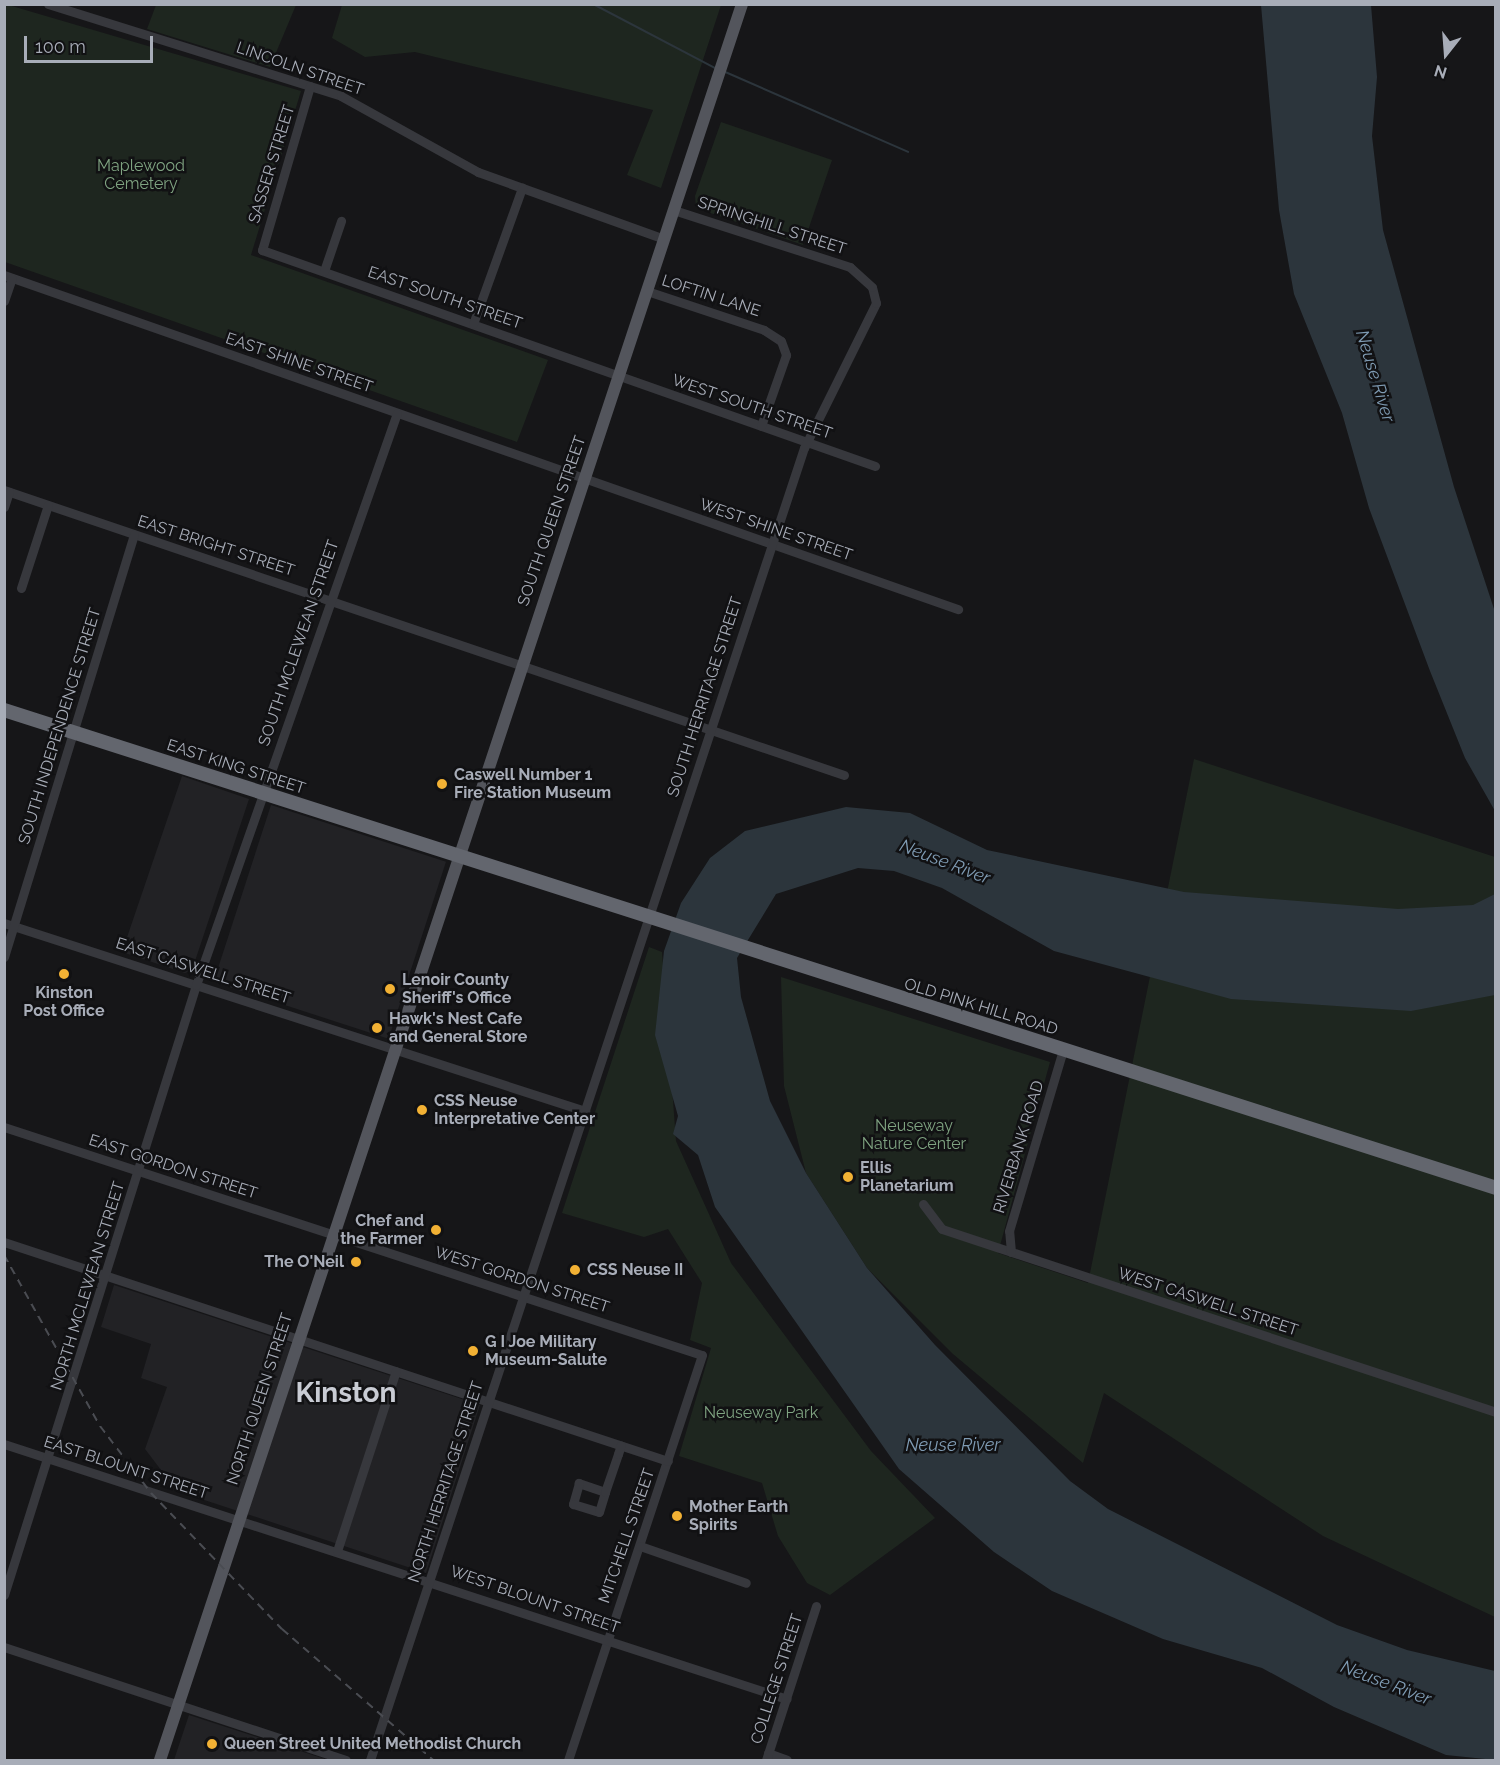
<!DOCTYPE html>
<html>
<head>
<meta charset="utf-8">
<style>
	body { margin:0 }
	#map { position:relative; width:1500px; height:1765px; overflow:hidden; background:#161618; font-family:Raleway,sans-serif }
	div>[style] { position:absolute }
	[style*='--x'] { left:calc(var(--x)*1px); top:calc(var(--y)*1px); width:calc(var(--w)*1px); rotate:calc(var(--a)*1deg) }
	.built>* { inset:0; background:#222225; transform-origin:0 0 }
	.green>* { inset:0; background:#1e261f }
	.water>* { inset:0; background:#2c353c }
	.stream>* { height:2px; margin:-1px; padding:0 1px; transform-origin:1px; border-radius:1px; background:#2c353c }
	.minor>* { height:9px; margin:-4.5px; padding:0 4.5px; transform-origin:4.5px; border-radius:4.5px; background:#37383d }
	.major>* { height:12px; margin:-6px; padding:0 6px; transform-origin:6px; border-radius:6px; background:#53555c }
	.highway>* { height:14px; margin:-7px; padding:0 7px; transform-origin:7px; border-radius:7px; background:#63666e }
	.rail>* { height:2px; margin-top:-1px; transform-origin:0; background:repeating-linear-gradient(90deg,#4a4c52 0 8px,transparent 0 14px) }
	.dots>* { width:16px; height:16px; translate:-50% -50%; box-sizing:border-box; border:3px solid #111113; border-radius:50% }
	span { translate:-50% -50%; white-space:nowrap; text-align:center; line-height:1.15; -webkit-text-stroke:5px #111113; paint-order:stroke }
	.street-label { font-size:16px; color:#a8adb8 }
	.park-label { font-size:16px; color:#7fa381 }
	.poi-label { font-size:16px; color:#a8adb8; font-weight:700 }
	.left { translate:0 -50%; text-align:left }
	.right { translate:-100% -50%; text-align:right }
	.water-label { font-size:18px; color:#7f9bb3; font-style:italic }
	.town-label { font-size:28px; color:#c9ccd4; font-weight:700 }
	.frame { position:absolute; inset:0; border:6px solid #a8adb8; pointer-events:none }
	.north { position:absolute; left:1416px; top:24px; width:60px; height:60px; -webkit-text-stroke:4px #111113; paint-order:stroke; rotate:197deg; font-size:16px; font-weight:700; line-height:24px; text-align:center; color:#a8adb8 }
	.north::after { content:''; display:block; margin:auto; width:21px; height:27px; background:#a8adb8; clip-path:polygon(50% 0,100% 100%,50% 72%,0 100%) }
	.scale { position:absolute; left:24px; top:36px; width:129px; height:27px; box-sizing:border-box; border:3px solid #a8adb8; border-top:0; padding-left:8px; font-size:18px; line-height:21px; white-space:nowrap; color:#a8adb8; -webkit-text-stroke:4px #111113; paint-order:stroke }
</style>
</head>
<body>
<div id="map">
	<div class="built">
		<div style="clip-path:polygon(182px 776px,249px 799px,192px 970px,185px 973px,122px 952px)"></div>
		<div style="left:271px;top:805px;width:184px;height:186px;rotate:18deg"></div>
		<div style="clip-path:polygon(114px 1285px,480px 1405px,426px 1573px,177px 1491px,145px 1449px,167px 1387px,141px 1378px,151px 1344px,101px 1327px)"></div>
		<div style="clip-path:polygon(189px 1715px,328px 1760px,174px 1760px)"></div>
	</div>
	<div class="green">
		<div style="clip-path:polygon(5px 4px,301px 91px,251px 255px,548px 360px,517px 442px,5px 262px)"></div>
		<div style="clip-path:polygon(156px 5px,156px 4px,296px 5px,270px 67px,147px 29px)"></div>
		<div style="clip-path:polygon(342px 5px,342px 4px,721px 5px,661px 188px,627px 175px,653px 110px,415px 52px,365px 57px,332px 38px)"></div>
		<div style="clip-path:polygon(721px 122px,832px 160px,803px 245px,696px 208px,695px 196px)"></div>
		<div style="clip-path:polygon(1194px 759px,1495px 857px,1495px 1617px,1323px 1536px,1104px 1393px,1083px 1463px,953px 1354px,867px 1268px,806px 1173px,784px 1086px,781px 977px,1050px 1062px,998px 1253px,1088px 1283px)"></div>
		<div style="clip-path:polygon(649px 947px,662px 952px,676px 1141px,731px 1263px,871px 1451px,935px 1518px,830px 1595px,807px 1583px,778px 1536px,762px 1483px,679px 1456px,711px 1348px,690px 1340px,702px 1283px,668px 1229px,644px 1237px,562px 1213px)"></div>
	</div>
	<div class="water">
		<div style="clip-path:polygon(1261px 5px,1371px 5px,1377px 77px,1372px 136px,1383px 230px,1454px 487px,1495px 612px,1495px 811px,1465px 758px,1430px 671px,1369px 508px,1342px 413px,1294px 294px,1279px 210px)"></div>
		<div style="clip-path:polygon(846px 807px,910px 813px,987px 850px,1184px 892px,1398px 909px,1473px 905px,1495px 894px,1495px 995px,1411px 1011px,1231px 999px,1054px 951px,942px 888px,894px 871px,858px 868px,776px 894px,737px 958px,741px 997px,770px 1101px,806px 1173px,867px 1268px,935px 1345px,1070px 1481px,1108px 1509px,1337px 1625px,1407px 1650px,1495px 1671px,1495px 1760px,1446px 1755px,1334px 1707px,1262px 1668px,1163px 1639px,1052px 1591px,994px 1552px,899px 1469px,715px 1207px,698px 1155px,673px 1134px,678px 1116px,655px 1035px,664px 951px,681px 903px,710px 858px,745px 831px)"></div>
	</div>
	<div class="stream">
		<div style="--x:593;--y:4;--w:138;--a:27.7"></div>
		<div style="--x:723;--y:71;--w:202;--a:23.6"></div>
	</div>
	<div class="minor">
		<div style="--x:48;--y:4;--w:307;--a:17.4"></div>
		<div style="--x:341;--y:96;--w:157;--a:29"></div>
		<div style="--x:478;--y:172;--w:198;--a:19.8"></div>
		<div style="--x:310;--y:86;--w:171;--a:106.3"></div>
		<div style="--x:262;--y:250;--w:650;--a:19.41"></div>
		<div style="--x:324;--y:271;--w:53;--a:-71.2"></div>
		<div style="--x:4;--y:275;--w:1011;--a:19.3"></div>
		<div style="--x:647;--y:291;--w:123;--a:18.4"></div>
		<div style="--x:764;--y:330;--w:20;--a:33"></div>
		<div style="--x:781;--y:341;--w:15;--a:70"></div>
		<div style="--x:786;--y:355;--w:75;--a:109.4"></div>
		<div style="--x:4;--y:301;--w:24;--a:-71"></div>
		<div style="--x:473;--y:324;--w:145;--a:-70.2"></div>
		<div style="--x:4;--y:490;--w:887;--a:18.74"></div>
		<div style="--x:4;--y:507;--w:16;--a:-72"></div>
		<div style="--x:21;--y:588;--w:87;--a:-72"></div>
		<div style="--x:4;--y:923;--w:611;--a:17.93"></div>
		<div style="--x:4;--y:957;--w:442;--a:-72.9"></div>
		<div style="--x:4;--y:1127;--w:734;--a:18.09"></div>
		<div style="--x:702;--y:1355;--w:427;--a:108.3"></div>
		<div style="--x:923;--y:1204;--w:31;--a:53"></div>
		<div style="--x:942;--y:1229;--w:583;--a:18.28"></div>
		<div style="--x:4;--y:1242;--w:699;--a:18.25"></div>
		<div style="--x:1011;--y:1252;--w:21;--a:-95"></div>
		<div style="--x:1009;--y:1231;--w:189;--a:-73.4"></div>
		<div style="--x:4;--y:1444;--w:823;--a:18.04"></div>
		<div style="--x:605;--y:1492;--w:28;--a:-161"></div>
		<div style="--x:579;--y:1483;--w:22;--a:106"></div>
		<div style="--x:573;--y:1504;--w:27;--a:17"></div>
		<div style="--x:599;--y:1512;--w:21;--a:-73"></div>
		<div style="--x:605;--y:1492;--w:40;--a:-71.1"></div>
		<div style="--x:618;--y:1454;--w:9;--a:-72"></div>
		<div style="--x:640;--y:1546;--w:112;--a:19.2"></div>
		<div style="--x:337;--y:1551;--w:189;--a:-71.9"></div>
		<div style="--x:4;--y:1595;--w:640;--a:-72.53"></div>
		<div style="--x:196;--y:985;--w:606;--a:-70.64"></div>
		<div style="--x:4;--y:1647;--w:360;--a:18.3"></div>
		<div style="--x:768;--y:1753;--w:20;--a:20"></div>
		<div style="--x:370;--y:1760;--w:1382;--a:-71.7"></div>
		<div style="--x:804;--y:448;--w:162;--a:-63.6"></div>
		<div style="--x:876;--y:303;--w:16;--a:-104"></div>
		<div style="--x:872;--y:287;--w:30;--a:-138"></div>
		<div style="--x:850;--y:267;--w:185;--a:-162.1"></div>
		<div style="--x:766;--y:1760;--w:162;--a:-72"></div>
	</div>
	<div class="major">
		<div style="--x:160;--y:1760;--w:1850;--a:-71.66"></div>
	</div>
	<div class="highway">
		<div style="--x:4;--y:710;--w:1567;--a:17.76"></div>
	</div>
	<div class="rail">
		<div style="--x:4;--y:1255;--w:196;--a:60.7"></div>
		<div style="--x:100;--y:1426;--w:84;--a:52.7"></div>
		<div style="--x:151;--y:1493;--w:189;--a:46.1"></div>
		<div style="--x:282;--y:1629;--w:200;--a:40.9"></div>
	</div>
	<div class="dots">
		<div style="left:442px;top:784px;background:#f2b134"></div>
		<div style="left:64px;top:974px;background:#f2b134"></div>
		<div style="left:390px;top:989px;background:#f2b134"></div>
		<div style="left:377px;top:1028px;background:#f2b134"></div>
		<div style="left:422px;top:1110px;background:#f2b134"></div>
		<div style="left:848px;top:1177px;background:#f2b134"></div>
		<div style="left:436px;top:1230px;background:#f2b134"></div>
		<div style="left:356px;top:1262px;background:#f2b134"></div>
		<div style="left:575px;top:1270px;background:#f2b134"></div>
		<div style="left:473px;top:1351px;background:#f2b134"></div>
		<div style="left:677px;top:1516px;background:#f2b134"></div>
		<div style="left:212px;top:1744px;background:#f2b134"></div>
	</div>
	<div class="street-label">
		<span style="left:300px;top:69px;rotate:19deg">LINCOLN STREET</span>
		<span style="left:272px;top:164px;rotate:-73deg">SASSER STREET</span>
		<span style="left:772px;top:226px;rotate:18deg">SPRINGHILL STREET</span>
		<span style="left:711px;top:296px;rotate:18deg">LOFTIN LANE</span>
		<span style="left:445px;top:298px;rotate:19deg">EAST SOUTH STREET</span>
		<span style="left:299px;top:363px;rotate:19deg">EAST SHINE STREET</span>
		<span style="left:752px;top:407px;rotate:19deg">WEST SOUTH STREET</span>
		<span style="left:552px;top:521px;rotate:-71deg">SOUTH QUEEN STREET</span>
		<span style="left:776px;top:530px;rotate:19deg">WEST SHINE STREET</span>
		<span style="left:216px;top:546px;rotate:18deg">EAST BRIGHT STREET</span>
		<span style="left:299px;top:643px;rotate:-71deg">SOUTH MCLEWEAN STREET</span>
		<span style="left:705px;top:697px;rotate:-72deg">SOUTH HERRITAGE STREET</span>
		<span style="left:60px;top:726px;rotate:-73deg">SOUTH INDEPENDENCE STREET</span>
		<span style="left:236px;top:767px;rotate:18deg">EAST KING STREET</span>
		<span style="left:203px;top:971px;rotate:18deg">EAST CASWELL STREET</span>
		<span style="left:981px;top:1007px;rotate:17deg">OLD PINK HILL ROAD</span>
		<span style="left:1019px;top:1147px;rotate:-73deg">RIVERBANK ROAD</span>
		<span style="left:173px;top:1167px;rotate:18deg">EAST GORDON STREET</span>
		<span style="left:522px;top:1280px;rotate:18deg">WEST GORDON STREET</span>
		<span style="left:88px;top:1286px;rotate:-73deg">NORTH MCLEWEAN STREET</span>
		<span style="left:1208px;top:1302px;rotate:18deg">WEST CASWELL STREET</span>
		<span style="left:260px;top:1399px;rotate:-72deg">NORTH QUEEN STREET</span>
		<span style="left:126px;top:1468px;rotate:18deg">EAST BLOUNT STREET</span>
		<span style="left:446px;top:1482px;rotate:-72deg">NORTH HERRITAGE STREET</span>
		<span style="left:627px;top:1536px;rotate:-71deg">MITCHELL STREET</span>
		<span style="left:535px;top:1600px;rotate:19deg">WEST BLOUNT STREET</span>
		<span style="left:777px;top:1679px;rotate:-72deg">COLLEGE STREET</span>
	</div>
	<div class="park-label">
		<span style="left:141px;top:175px">Maplewood<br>Cemetery</span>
		<span style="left:914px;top:1135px">Neuseway<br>Nature Center</span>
		<span style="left:761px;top:1413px">Neuseway Park</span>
	</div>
	<div class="poi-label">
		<span class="left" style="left:454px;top:784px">Caswell Number 1<br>Fire Station Museum</span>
		<span class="left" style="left:402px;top:989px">Lenoir County<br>Sheriff's Office</span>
		<span style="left:64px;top:1002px">Kinston<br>Post Office</span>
		<span class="left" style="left:389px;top:1028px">Hawk's Nest Cafe<br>and General Store</span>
		<span class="left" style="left:434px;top:1110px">CSS Neuse<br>Interpretative Center</span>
		<span class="left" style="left:860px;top:1177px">Ellis<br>Planetarium</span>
		<span class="right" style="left:424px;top:1230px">Chef and<br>the Farmer</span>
		<span class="right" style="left:344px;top:1262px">The O'Neil</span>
		<span class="left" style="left:587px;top:1270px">CSS Neuse II</span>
		<span class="left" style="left:485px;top:1351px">G I Joe Military<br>Museum-Salute</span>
		<span class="left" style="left:689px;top:1516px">Mother Earth<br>Spirits</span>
		<span class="left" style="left:224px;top:1744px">Queen Street United Methodist Church</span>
	</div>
	<div class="water-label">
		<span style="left:1375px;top:376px;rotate:73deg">Neuse River</span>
		<span style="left:945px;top:862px;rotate:21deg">Neuse River</span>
		<span style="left:953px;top:1445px">Neuse River</span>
		<span style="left:1386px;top:1683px;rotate:21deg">Neuse River</span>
	</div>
	<div class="town-label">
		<span style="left:346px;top:1393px">Kinston</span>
	</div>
	<div class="frame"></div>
	<div class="north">N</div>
	<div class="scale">100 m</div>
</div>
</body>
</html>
